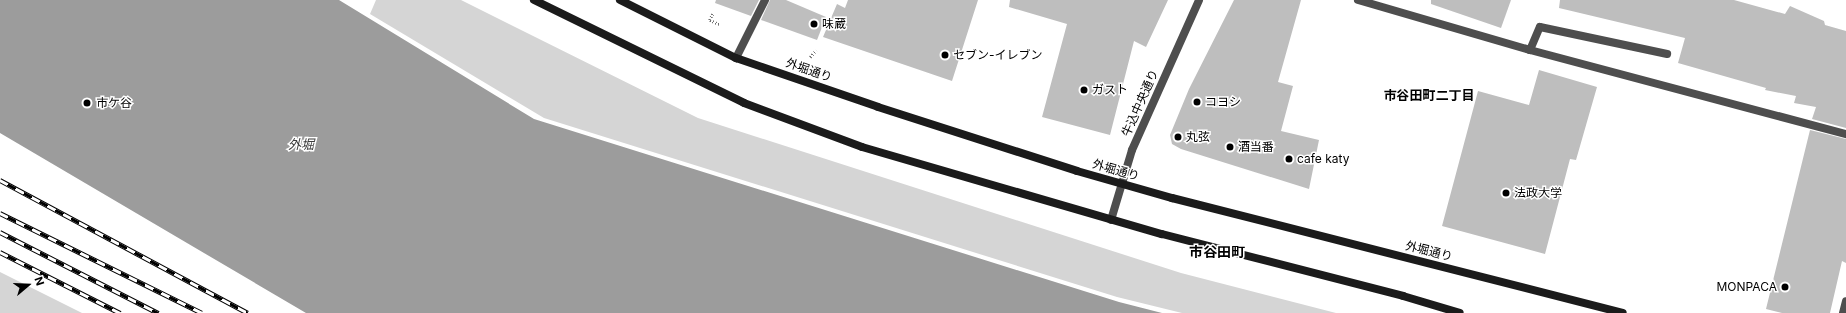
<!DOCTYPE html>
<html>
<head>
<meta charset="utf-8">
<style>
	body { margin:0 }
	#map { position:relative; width:1846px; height:313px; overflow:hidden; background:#fff; font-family:Inter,"Noto Sans JP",sans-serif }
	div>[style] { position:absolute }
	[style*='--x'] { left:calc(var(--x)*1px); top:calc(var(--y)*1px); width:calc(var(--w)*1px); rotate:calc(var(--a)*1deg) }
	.green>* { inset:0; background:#d5d5d5 }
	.water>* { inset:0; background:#9c9c9c }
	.building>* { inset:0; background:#bebebe }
	.path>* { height:2.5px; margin-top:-1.25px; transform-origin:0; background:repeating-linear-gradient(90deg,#707070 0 1px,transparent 0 3px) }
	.service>* { height:8px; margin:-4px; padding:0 4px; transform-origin:4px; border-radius:4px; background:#4e4e4e }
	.minor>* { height:8px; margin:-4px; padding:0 4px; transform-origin:4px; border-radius:4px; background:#4e4e4e }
	.tertiary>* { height:8px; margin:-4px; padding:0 4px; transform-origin:4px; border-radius:4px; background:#4e4e4e }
	.secondary>* { height:8px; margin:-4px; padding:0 4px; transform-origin:4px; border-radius:4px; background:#1b1b1b }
	.rail>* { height:4.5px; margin-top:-2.25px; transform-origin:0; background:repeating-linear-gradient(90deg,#fff 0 9px,#000 0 18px); box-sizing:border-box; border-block:1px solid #000 }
	.dots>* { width:11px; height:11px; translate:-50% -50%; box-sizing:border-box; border:2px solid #fff; border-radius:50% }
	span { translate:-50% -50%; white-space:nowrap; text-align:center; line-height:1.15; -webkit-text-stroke:3px #fff; paint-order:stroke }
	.poi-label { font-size:12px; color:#000 }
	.left { translate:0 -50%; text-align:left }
	.right { translate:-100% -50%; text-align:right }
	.street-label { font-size:12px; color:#000 }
	.neighbourhood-label { font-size:13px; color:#000; font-weight:700 }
	.water-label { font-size:13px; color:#3d3d3d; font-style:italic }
	.quarter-label { font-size:14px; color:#000; font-weight:700 }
	.north { position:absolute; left:8px; top:265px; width:40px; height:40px; -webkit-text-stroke:3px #fff; paint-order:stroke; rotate:71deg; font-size:11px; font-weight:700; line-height:16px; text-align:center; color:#000 }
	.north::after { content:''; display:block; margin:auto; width:14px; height:18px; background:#000; clip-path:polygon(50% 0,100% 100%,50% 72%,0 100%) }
</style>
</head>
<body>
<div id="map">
	<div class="green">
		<div style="clip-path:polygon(376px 0,461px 0,698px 118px,1181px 273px,1336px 313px,1182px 313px,1117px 297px,544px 118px,370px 14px)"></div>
		<div style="clip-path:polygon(0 272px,82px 313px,0 313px)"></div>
	</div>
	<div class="water">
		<div style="clip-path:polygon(0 0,339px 0,534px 119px,1119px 302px,1162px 313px,306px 313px,0 133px)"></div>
	</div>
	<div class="building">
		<div style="clip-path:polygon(716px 0,759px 0,751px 16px,715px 3px)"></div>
		<div style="clip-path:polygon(770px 0,786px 0,826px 17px,817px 40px,761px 20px)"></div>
		<div style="clip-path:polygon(848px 0,978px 0,952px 81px,823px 37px,837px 4px,845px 8px)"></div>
		<div style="clip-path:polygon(1010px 0,1168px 0,1146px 47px,1134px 41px,1110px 135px,1042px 117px,1067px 24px,1009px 7px)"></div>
		<div style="clip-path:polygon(1234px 0,1301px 0,1278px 82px,1293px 86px,1281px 131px,1319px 140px,1309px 189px,1181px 149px,1172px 144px,1170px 135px,1189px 89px)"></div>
		<div style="clip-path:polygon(1431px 0,1511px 0,1501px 28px,1431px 4px)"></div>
		<div style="clip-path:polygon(1560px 0,1734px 0,1785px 14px,1790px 6px,1824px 21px,1825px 25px,1846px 31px,1846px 128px,1812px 119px,1816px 107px,1794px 103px,1796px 96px,1765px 90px,1766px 88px,1678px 63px,1685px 38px,1559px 8px)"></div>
		<div style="clip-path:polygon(1539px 70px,1597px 87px,1576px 160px,1570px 159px,1545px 254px,1442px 226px,1478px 91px,1529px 105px)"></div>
		<div style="clip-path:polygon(1810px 130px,1846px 139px,1846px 263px,1842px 261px,1830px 313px,1782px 313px,1766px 309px)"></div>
	</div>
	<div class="path">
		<div style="--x:713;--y:14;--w:7;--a:117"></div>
		<div style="--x:710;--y:20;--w:10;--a:24"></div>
		<div style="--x:810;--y:57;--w:9;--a:-49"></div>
	</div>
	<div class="service">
		<div style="--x:1530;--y:50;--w:25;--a:-67"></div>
		<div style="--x:1540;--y:27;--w:130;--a:12"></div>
	</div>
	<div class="minor">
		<div style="--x:1358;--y:0;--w:179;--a:16.2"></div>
		<div style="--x:1530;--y:50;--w:327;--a:14.9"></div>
		<div style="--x:736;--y:58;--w:65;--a:-63.4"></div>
		<div style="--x:1843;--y:313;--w:12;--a:-76"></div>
	</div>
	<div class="tertiary">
		<div style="--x:1111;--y:220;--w:73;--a:-73.3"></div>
		<div style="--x:1132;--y:150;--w:164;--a:-65.9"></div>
	</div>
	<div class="secondary">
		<div style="--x:534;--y:0;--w:234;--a:26.1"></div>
		<div style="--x:744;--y:103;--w:126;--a:20.4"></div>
		<div style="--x:862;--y:147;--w:312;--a:16.2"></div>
		<div style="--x:1162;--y:234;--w:249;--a:14.4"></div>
		<div style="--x:1403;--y:296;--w:59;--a:16.6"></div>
		<div style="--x:620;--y:0;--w:130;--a:26.6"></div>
		<div style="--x:736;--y:58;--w:150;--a:19"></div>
		<div style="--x:878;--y:107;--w:209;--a:17.8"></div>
		<div style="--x:1077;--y:171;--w:99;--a:15.9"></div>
		<div style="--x:1172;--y:198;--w:465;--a:14.3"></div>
	</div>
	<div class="rail">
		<div style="--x:0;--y:180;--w:281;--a:28.2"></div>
		<div style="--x:0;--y:213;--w:225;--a:26.3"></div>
		<div style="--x:0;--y:232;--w:178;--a:27.1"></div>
		<div style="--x:0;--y:252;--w:135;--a:26.9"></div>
	</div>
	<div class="dots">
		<div style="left:814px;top:24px;background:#000"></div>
		<div style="left:945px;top:55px;background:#000"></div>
		<div style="left:1084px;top:90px;background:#000"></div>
		<div style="left:1197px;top:102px;background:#000"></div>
		<div style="left:87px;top:103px;background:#000"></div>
		<div style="left:1178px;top:137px;background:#000"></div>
		<div style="left:1230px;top:147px;background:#000"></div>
		<div style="left:1289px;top:159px;background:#000"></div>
		<div style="left:1506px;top:193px;background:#000"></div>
		<div style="left:1785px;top:287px;background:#000"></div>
	</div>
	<div class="poi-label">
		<span class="left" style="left:822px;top:24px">味蔵</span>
		<span class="left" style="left:953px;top:55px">セブン-イレブン</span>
		<span class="left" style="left:1092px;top:90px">ガスト</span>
		<span class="left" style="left:1205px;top:102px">コヨシ</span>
		<span class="left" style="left:96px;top:103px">市ケ谷</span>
		<span class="left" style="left:1186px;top:137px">丸弦</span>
		<span class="left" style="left:1238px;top:147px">酒当番</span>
		<span class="left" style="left:1297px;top:159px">cafe katy</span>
		<span class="left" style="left:1514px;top:193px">法政大学</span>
		<span class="right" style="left:1777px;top:287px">MONPACA</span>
	</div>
	<div class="street-label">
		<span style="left:809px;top:70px;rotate:19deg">外堀通り</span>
		<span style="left:1140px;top:103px;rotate:-66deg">牛込中央通り</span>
		<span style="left:1116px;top:170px;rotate:16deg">外堀通り</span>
		<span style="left:1429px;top:251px;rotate:14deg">外堀通り</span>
	</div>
	<div class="neighbourhood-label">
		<span style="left:1429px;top:95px">市谷田町二丁目</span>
	</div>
	<div class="water-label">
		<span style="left:301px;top:144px">外堀</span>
	</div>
	<div class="quarter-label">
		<span style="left:1217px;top:252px">市谷田町</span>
	</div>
	<div class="north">N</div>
</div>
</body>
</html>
